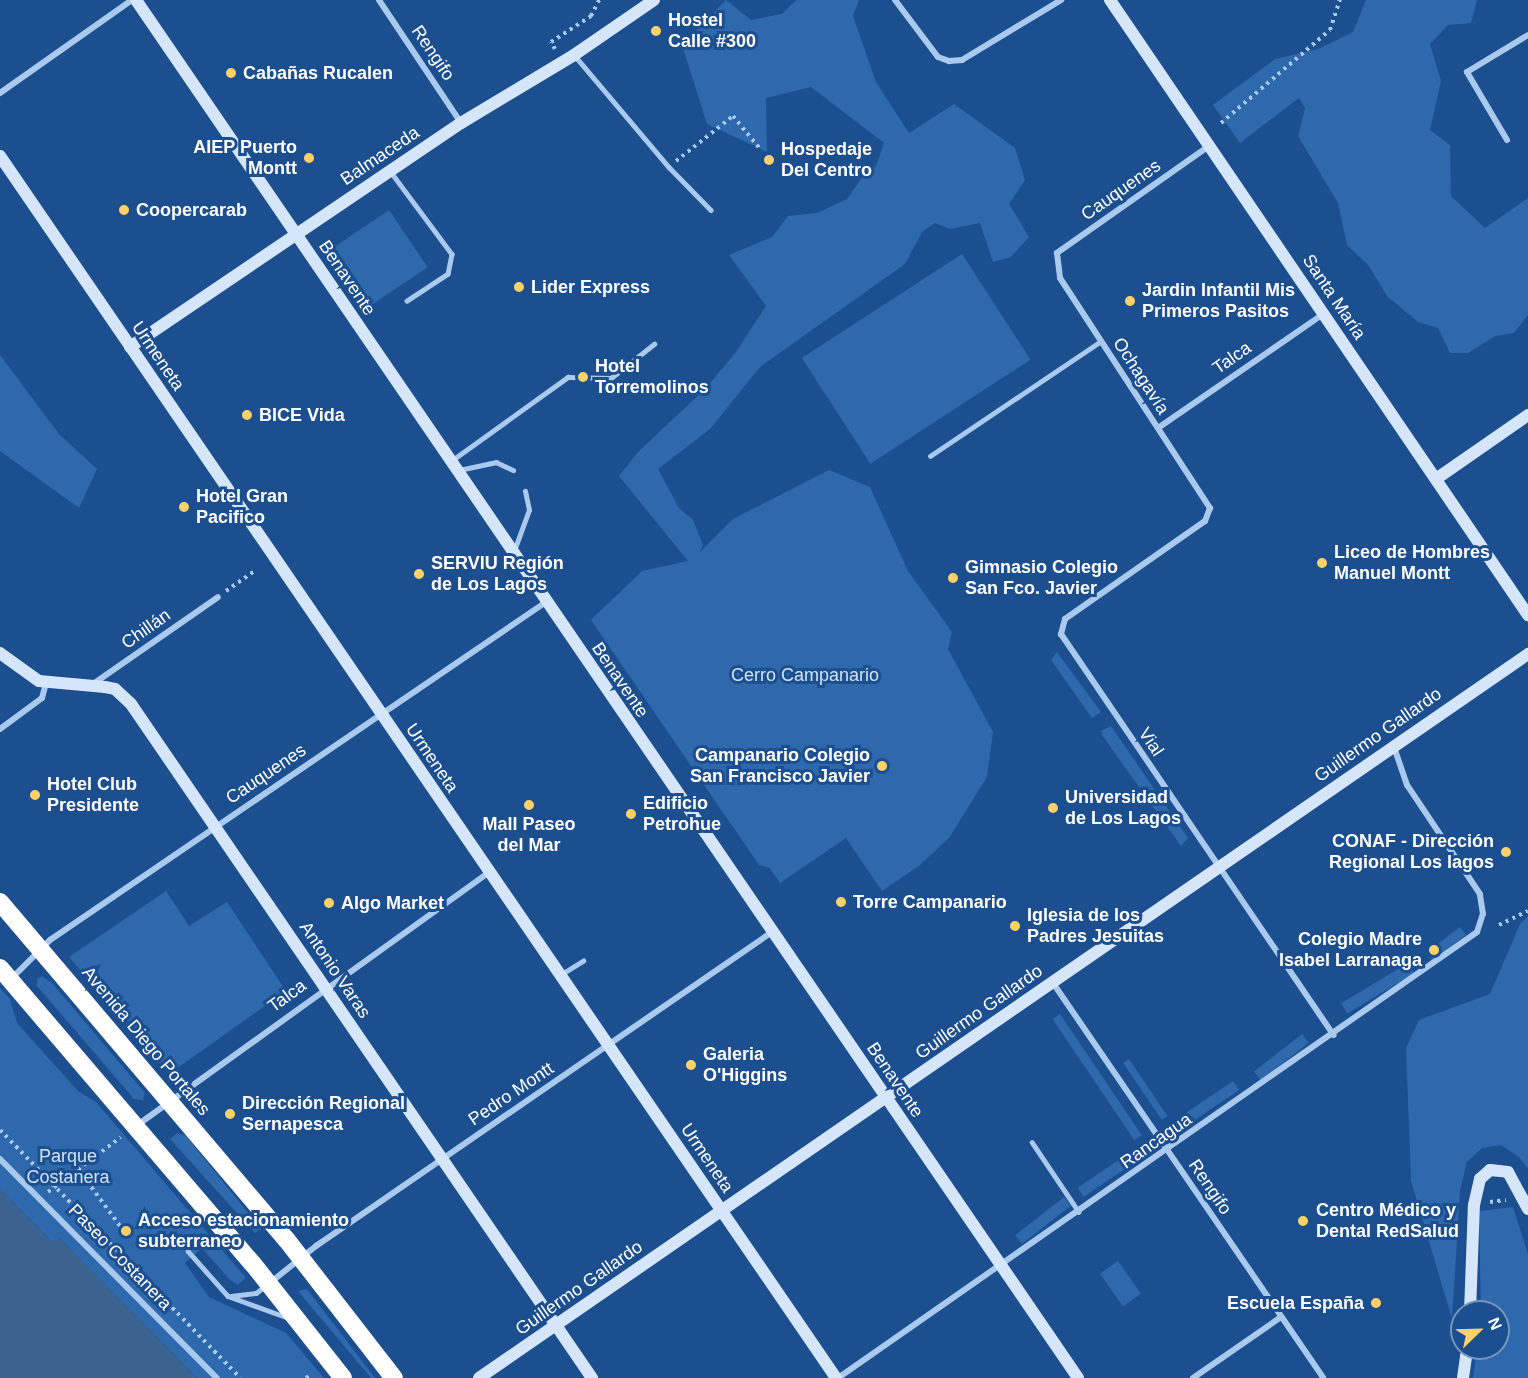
<!DOCTYPE html>
<html>
<head>
<meta charset="utf-8">
<style>
	body { margin:0 }
	#map { position:relative; width:1528px; height:1378px; overflow:hidden; background:#1b4f8f; font-family:Arial,sans-serif }
	div>[style] { position:absolute }
	[style*='--x'] { left:calc(var(--x)*1px); top:calc(var(--y)*1px); width:calc(var(--w)*1px); rotate:calc(var(--a)*1deg) }
	.green>* { inset:0; background:#2e69ad; transform-origin:0 0 }
	.water>* { inset:0; background:#3c6290 }
	.path>* { height:4px; margin-top:-2px; transform-origin:0; background:repeating-linear-gradient(90deg,#a9c9ee 0 3px,transparent 0 7.5px) }
	.lane>* { height:4.5px; margin:-2.25px; padding:0 2.25px; transform-origin:2.25px; border-radius:2.25px; background:#a9c9ee }
	.street>* { height:6px; margin:-3px; padding:0 3px; transform-origin:3px; border-radius:3px; background:#a9c9ee }
	.secondary>* { height:12px; margin:-6px; padding:0 6px; transform-origin:6px; border-radius:6px; background:#d6e6fa }
	.highway>* { height:18px; margin:-9px; padding:0 9px; transform-origin:9px; border-radius:9px; background:#fff }
	.dots>* { width:16px; height:16px; translate:-50% -50%; box-sizing:border-box; border:3px solid #1b4f8f; border-radius:50% }
	span { translate:-50% -50%; white-space:nowrap; text-align:center; line-height:1.15; -webkit-text-stroke:6px #1b4f8f; paint-order:stroke }
	.poi-label { font-size:18px; color:#fff; font-weight:700 }
	.left { translate:0 -50%; text-align:left }
	.right { translate:-100% -50%; text-align:right }
	.street-label { font-size:18px; color:#fff }
	.park-label { font-size:18px; color:#cfe3fa }
	.north { position:absolute; left:1450px; top:1300px; width:60px; height:60px; box-sizing:border-box; background:#1b4f8f; border:2px solid #7695bc; border-radius:50%; rotate:67deg; font-size:16px; font-weight:700; line-height:24px; text-align:center; color:#fff }
	.north::after { content:''; display:block; margin:auto; width:21px; height:27px; background:#ffd166; clip-path:polygon(50% 0,100% 100%,50% 72%,0 100%) }
</style>
</head>
<body>
<div id="map">
	<div class="green">
		<div style="clip-path:polygon(726px 0,751px 20px,782px 14px,796px 0,859px 0,853px 16px,876px 82px,909px 133px,954px 104px,1015px 148px,1025px 180px,1009px 204px,1029px 237px,1011px 257px,993px 262px,980px 223px,950px 229px,935px 223px,922px 232px,905px 264px,760px 367px,710px 429px,658px 469px,679px 508px,693px 520px,703px 545px,700px 552px,733px 519px,829px 470px,870px 487px,908px 571px,952px 632px,948px 649px,993px 732px,987px 777px,949px 838px,920px 865px,882px 891px,846px 838px,780px 883px,770px 868px,759px 865px,591px 620px,642px 571px,688px 561px,619px 476px,638px 452px,706px 388px,736px 352px,766px 306px,729px 255px,772px 237px,788px 216px,817px 213px,847px 199px,863px 176px,876px 166px,884px 143px,811px 87px,766px 98px,767px 152px,707px 124px,682px 45px)"></div>
		<div style="clip-path:polygon(1366px 0,1477px 0,1471px 23px,1448px 25px,1430px 44px,1441px 81px,1430px 130px,1450px 145px,1451px 196px,1485px 228px,1528px 198px,1528px 315px,1514px 333px,1495px 336px,1468px 353px,1450px 353px,1438px 328px,1418px 322px,1387px 296px,1369px 266px,1347px 245px,1338px 203px,1298px 136px,1305px 108px,1299px 98px,1240px 143px,1213px 105px,1275px 59px,1318px 49px,1353px 32px)"></div>
		<div style="left:389px;top:210px;width:69px;height:66px;rotate:56deg"></div>
		<div style="left:962px;top:254px;width:126px;height:191px;rotate:57deg"></div>
		<div style="clip-path:polygon(0 355px,59px 434px,97px 469px,79px 508px,0 451px)"></div>
		<div style="clip-path:polygon(1057px 652px,1101px 712px,1092px 718px,1051px 660px)"></div>
		<div style="clip-path:polygon(1111px 726px,1188px 838px,1181px 846px,1102px 735px,1101px 731px)"></div>
		<div style="clip-path:polygon(166px 891px,189px 926px,227px 902px,286px 991px,169px 1074px,69px 957px)"></div>
		<div style="clip-path:polygon(1528px 916px,1528px 1169px,1519px 1157px,1501px 1145px,1482px 1148px,1467px 1162px,1460px 1191px,1452px 1319px,1411px 1181px,1406px 1048px,1419px 1020px,1490px 994px,1520px 924px)"></div>
		<div style="left:1460px;top:927px;width:10px;height:42px;rotate:53deg"></div>
		<div style="left:1408px;top:963px;width:12px;height:78px;rotate:59deg"></div>
		<div style="clip-path:polygon(42px 976px,52px 983px,145px 1093px,143px 1100px,134px 1099px,37px 986px,37px 979px)"></div>
		<div style="clip-path:polygon(0 988px,10px 999px,17px 1023px,78px 1091px,96px 1102px,246px 1278px,238px 1285px,230px 1280px,202px 1248px,185px 1263px,209px 1297px,286px 1333px,324px 1378px,197px 1378px,60px 1239px,52px 1242px,0 1189px)"></div>
		<div style="left:1060px;top:1014px;width:146px;height:9px;rotate:56deg"></div>
		<div style="left:1302px;top:1034px;width:11px;height:61px;rotate:52deg"></div>
		<div style="left:1129px;top:1059px;width:69px;height:7px;rotate:56deg"></div>
		<div style="left:1233px;top:1081px;width:11px;height:62px;rotate:56deg"></div>
		<div style="clip-path:polygon(177px 1133px,186px 1136px,261px 1229px,255px 1233px,170px 1139px)"></div>
		<div style="left:1129px;top:1153px;width:11px;height:62px;rotate:56deg"></div>
		<div style="left:1064px;top:1197px;width:11px;height:62px;rotate:52deg"></div>
		<div style="clip-path:polygon(1513px 1207px,1528px 1254px,1528px 1378px,1473px 1378px,1477px 1348px,1498px 1348px,1498px 1312px,1481px 1312px,1479px 1211px)"></div>
		<div style="left:1118px;top:1261px;width:40px;height:22px;rotate:55deg"></div>
		<div style="clip-path:polygon(307px 1289px,375px 1378px,371px 1378px,298px 1291px)"></div>
	</div>
	<div class="water">
		<div style="clip-path:polygon(0 1189px,52px 1242px,60px 1239px,197px 1378px,0 1378px)"></div>
	</div>
	<div class="path">
		<div style="--x:555;--y:49;--w:8;--a:-120"></div>
		<div style="--x:551;--y:42;--w:48;--a:-33"></div>
		<div style="--x:591;--y:16;--w:18;--a:-63"></div>
		<div style="--x:1221;--y:123;--w:143;--a:-40.5"></div>
		<div style="--x:1330;--y:30;--w:32;--a:-72"></div>
		<div style="--x:676;--y:161;--w:73;--a:-38.3"></div>
		<div style="--x:733;--y:116;--w:44;--a:50.5"></div>
		<div style="--x:226;--y:591;--w:35;--a:-35"></div>
		<div style="--x:1499;--y:925;--w:32;--a:-26"></div>
		<div style="--x:0;--y:1130;--w:345;--a:45.9"></div>
		<div style="--x:78;--y:1169;--w:71;--a:53.6"></div>
		<div style="--x:48;--y:1192;--w:91;--a:-37"></div>
		<div style="--x:1490;--y:1202;--w:16;--a:-7"></div>
		<div style="--x:306;--y:1378;--w:7;--a:-34"></div>
	</div>
	<div class="lane">
		<div style="--x:576;--y:57;--w:144;--a:49.8"></div>
		<div style="--x:669;--y:167;--w:60;--a:45.7"></div>
		<div style="--x:391;--y:172;--w:102;--a:53.4"></div>
		<div style="--x:452;--y:254;--w:20;--a:101"></div>
		<div style="--x:448;--y:274;--w:49;--a:146.6"></div>
		<div style="--x:930;--y:456;--w:206;--a:-33.9"></div>
		<div style="--x:451;--y:461;--w:144;--a:-35.7"></div>
		<div style="--x:568;--y:377;--w:43;--a:1.3"></div>
		<div style="--x:611;--y:378;--w:55;--a:-38.3"></div>
		<div style="--x:459;--y:470;--w:38;--a:-12"></div>
		<div style="--x:496;--y:462;--w:19;--a:25"></div>
		<div style="--x:515;--y:548;--w:40;--a:-69.8"></div>
		<div style="--x:529;--y:510;--w:19;--a:-102"></div>
		<div style="--x:562;--y:974;--w:25;--a:-32"></div>
		<div style="--x:1032;--y:1142;--w:84;--a:56.1"></div>
		<div style="--x:188;--y:1251;--w:60;--a:48.4"></div>
		<div style="--x:228;--y:1296;--w:62;--a:19.9"></div>
		<div style="--x:231;--y:1296;--w:25;--a:-7"></div>
		<div style="--x:256;--y:1293;--w:11;--a:-38"></div>
	</div>
	<div class="street">
		<div style="--x:379;--y:0;--w:148;--a:56.3"></div>
		<div style="--x:895;--y:0;--w:71;--a:53"></div>
		<div style="--x:938;--y:57;--w:12;--a:20"></div>
		<div style="--x:949;--y:61;--w:13;--a:-4"></div>
		<div style="--x:962;--y:60;--w:116;--a:-31.2"></div>
		<div style="--x:0;--y:93;--w:161;--a:-35.2"></div>
		<div style="--x:1507;--y:140;--w:79;--a:-120.5"></div>
		<div style="--x:1467;--y:72;--w:71;--a:-31.2"></div>
		<div style="--x:1209;--y:146;--w:186;--a:144.9"></div>
		<div style="--x:1057;--y:253;--w:25;--a:83"></div>
		<div style="--x:1060;--y:278;--w:275;--a:56.9"></div>
		<div style="--x:1210;--y:508;--w:14;--a:111"></div>
		<div style="--x:1205;--y:521;--w:171;--a:145"></div>
		<div style="--x:1065;--y:619;--w:16;--a:105"></div>
		<div style="--x:1061;--y:634;--w:485;--a:55.8"></div>
		<div style="--x:1158;--y:428;--w:201;--a:-34.6"></div>
		<div style="--x:93;--y:684;--w:152;--a:-34.8"></div>
		<div style="--x:0;--y:729;--w:52;--a:-36.4"></div>
		<div style="--x:42;--y:698;--w:16;--a:-75"></div>
		<div style="--x:12;--y:978;--w:54;--a:-45"></div>
		<div style="--x:50;--y:940;--w:600;--a:-34.27"></div>
		<div style="--x:1053;--y:983;--w:478;--a:55.6"></div>
		<div style="--x:136;--y:1126;--w:435;--a:-35.7"></div>
		<div style="--x:0;--y:1159;--w:308;--a:45.3"></div>
		<div style="--x:271;--y:1282;--w:58;--a:-38.7"></div>
		<div style="--x:316;--y:1246;--w:554;--a:-34.55"></div>
		<div style="--x:838;--y:1378;--w:779;--a:-34.91"></div>
		<div style="--x:1477;--y:932;--w:19;--a:-72"></div>
		<div style="--x:1483;--y:914;--w:20;--a:-99"></div>
		<div style="--x:1480;--y:894;--w:131;--a:-123.8"></div>
		<div style="--x:1407;--y:785;--w:40;--a:-108.9"></div>
		<div style="--x:1193;--y:1378;--w:107;--a:-34.7"></div>
	</div>
	<div class="secondary">
		<div style="--x:136;--y:0;--w:1669;--a:55.64"></div>
		<div style="--x:1110;--y:0;--w:744;--a:55.8"></div>
		<div style="--x:0;--y:156;--w:1481;--a:55.62"></div>
		<div style="--x:130;--y:347;--w:400;--a:-34.1"></div>
		<div style="--x:461;--y:123;--w:132;--a:-31"></div>
		<div style="--x:574;--y:55;--w:97;--a:-34.5"></div>
		<div style="--x:1436;--y:479;--w:112;--a:-34.8"></div>
		<div style="--x:0;--y:653;--w:48;--a:35.7"></div>
		<div style="--x:39;--y:681;--w:66;--a:5.2"></div>
		<div style="--x:105;--y:687;--w:10;--a:11"></div>
		<div style="--x:115;--y:689;--w:22;--a:43"></div>
		<div style="--x:131;--y:704;--w:817;--a:55.63"></div>
		<div style="--x:1470;--y:1312;--w:107;--a:-87.9"></div>
		<div style="--x:1474;--y:1205;--w:27;--a:-77"></div>
		<div style="--x:1480;--y:1179;--w:13;--a:-42"></div>
		<div style="--x:1490;--y:1170;--w:18;--a:6"></div>
		<div style="--x:1508;--y:1172;--w:42;--a:61.6"></div>
		<div style="--x:479;--y:1378;--w:1275;--a:-34.61"></div>
		<div style="--x:1463;--y:1378;--w:30;--a:-82"></div>
	</div>
	<div class="highway">
		<div style="--x:0;--y:902;--w:442;--a:49.7"></div>
		<div style="--x:286;--y:1239;--w:176;--a:52.2"></div>
		<div style="--x:0;--y:968;--w:389;--a:49.5"></div>
		<div style="--x:253;--y:1264;--w:145;--a:51.7"></div>
	</div>
	<div class="dots">
		<div style="left:656px;top:31px;background:#ffd166"></div>
		<div style="left:231px;top:73px;background:#ffd166"></div>
		<div style="left:309px;top:158px;background:#ffd166"></div>
		<div style="left:769px;top:160px;background:#ffd166"></div>
		<div style="left:124px;top:210px;background:#ffd166"></div>
		<div style="left:519px;top:287px;background:#ffd166"></div>
		<div style="left:1130px;top:301px;background:#ffd166"></div>
		<div style="left:583px;top:377px;background:#ffd166"></div>
		<div style="left:247px;top:415px;background:#ffd166"></div>
		<div style="left:184px;top:507px;background:#ffd166"></div>
		<div style="left:1322px;top:563px;background:#ffd166"></div>
		<div style="left:419px;top:574px;background:#ffd166"></div>
		<div style="left:953px;top:578px;background:#ffd166"></div>
		<div style="left:882px;top:766px;background:#ffd166"></div>
		<div style="left:35px;top:795px;background:#ffd166"></div>
		<div style="left:529px;top:805px;background:#ffd166"></div>
		<div style="left:1053px;top:808px;background:#ffd166"></div>
		<div style="left:631px;top:814px;background:#ffd166"></div>
		<div style="left:1506px;top:852px;background:#ffd166"></div>
		<div style="left:841px;top:902px;background:#ffd166"></div>
		<div style="left:329px;top:903px;background:#ffd166"></div>
		<div style="left:1015px;top:926px;background:#ffd166"></div>
		<div style="left:1434px;top:950px;background:#ffd166"></div>
		<div style="left:691px;top:1065px;background:#ffd166"></div>
		<div style="left:230px;top:1114px;background:#ffd166"></div>
		<div style="left:1303px;top:1221px;background:#ffd166"></div>
		<div style="left:126px;top:1231px;background:#ffd166"></div>
		<div style="left:1376px;top:1303px;background:#ffd166"></div>
	</div>
	<div class="poi-label">
		<span class="left" style="left:668px;top:31px">Hostel<br>Calle #300</span>
		<span class="left" style="left:243px;top:73px">Cabañas Rucalen</span>
		<span class="right" style="left:297px;top:158px">AIEP Puerto<br>Montt</span>
		<span class="left" style="left:781px;top:160px">Hospedaje<br>Del Centro</span>
		<span class="left" style="left:136px;top:210px">Coopercarab</span>
		<span class="left" style="left:531px;top:287px">Lider Express</span>
		<span class="left" style="left:1142px;top:301px">Jardin Infantil Mis<br>Primeros Pasitos</span>
		<span class="left" style="left:595px;top:377px">Hotel<br>Torremolinos</span>
		<span class="left" style="left:259px;top:415px">BICE Vida</span>
		<span class="left" style="left:196px;top:507px">Hotel Gran<br>Pacifico</span>
		<span class="left" style="left:1334px;top:563px">Liceo de Hombres<br>Manuel Montt</span>
		<span class="left" style="left:431px;top:574px">SERVIU Región<br>de Los Lagos</span>
		<span class="left" style="left:965px;top:578px">Gimnasio Colegio<br>San Fco. Javier</span>
		<span class="right" style="left:870px;top:766px">Campanario Colegio<br>San Francisco Javier</span>
		<span class="left" style="left:47px;top:795px">Hotel Club<br>Presidente</span>
		<span class="left" style="left:1065px;top:808px">Universidad<br>de Los Lagos</span>
		<span class="left" style="left:643px;top:814px">Edificio<br>Petrohue</span>
		<span style="left:529px;top:835px">Mall Paseo<br>del Mar</span>
		<span class="right" style="left:1494px;top:852px">CONAF - Dirección<br>Regional Los lagos</span>
		<span class="left" style="left:853px;top:902px">Torre Campanario</span>
		<span class="left" style="left:341px;top:903px">Algo Market</span>
		<span class="left" style="left:1027px;top:926px">Iglesia de los<br>Padres Jesuitas</span>
		<span class="right" style="left:1422px;top:950px">Colegio Madre<br>Isabel Larranaga</span>
		<span class="left" style="left:703px;top:1065px">Galeria<br>O'Higgins</span>
		<span class="left" style="left:242px;top:1114px">Dirección Regional<br>Sernapesca</span>
		<span class="left" style="left:1316px;top:1221px">Centro Médico y<br>Dental RedSalud</span>
		<span class="left" style="left:138px;top:1231px">Acceso estacionamiento<br>subterraneo</span>
		<span class="right" style="left:1364px;top:1303px">Escuela España</span>
	</div>
	<div class="street-label">
		<span style="left:433px;top:53px;rotate:56deg">Rengifo</span>
		<span style="left:380px;top:156px;rotate:-34deg">Balmaceda</span>
		<span style="left:1121px;top:190px;rotate:-35deg">Cauquenes</span>
		<span style="left:347px;top:278px;rotate:56deg">Benavente</span>
		<span style="left:1334px;top:297px;rotate:56deg">Santa María</span>
		<span style="left:158px;top:356px;rotate:56deg">Urmeneta</span>
		<span style="left:1232px;top:358px;rotate:-35deg">Talca</span>
		<span style="left:1141px;top:376px;rotate:57deg">Ochagavía</span>
		<span style="left:146px;top:629px;rotate:-35deg">Chillán</span>
		<span style="left:620px;top:680px;rotate:56deg">Benavente</span>
		<span style="left:1378px;top:735px;rotate:-35deg">Guillermo Gallardo</span>
		<span style="left:1151px;top:742px;rotate:56deg">Vial</span>
		<span style="left:432px;top:758px;rotate:56deg">Urmeneta</span>
		<span style="left:266px;top:774px;rotate:-34deg">Cauquenes</span>
		<span style="left:335px;top:970px;rotate:56deg">Antonio Varas</span>
		<span style="left:287px;top:996px;rotate:-36deg">Talca</span>
		<span style="left:979px;top:1012px;rotate:-35deg">Guillermo Gallardo</span>
		<span style="left:146px;top:1041px;rotate:50deg">Avenida Diego Portales</span>
		<span style="left:895px;top:1080px;rotate:56deg">Benavente</span>
		<span style="left:511px;top:1094px;rotate:-34deg">Pedro Montt</span>
		<span style="left:1156px;top:1141px;rotate:-35deg">Rancagua</span>
		<span style="left:707px;top:1158px;rotate:56deg">Urmeneta</span>
		<span style="left:1210px;top:1187px;rotate:56deg">Rengifo</span>
		<span style="left:120px;top:1257px;rotate:46deg">Paseo Costanera</span>
		<span style="left:579px;top:1288px;rotate:-35deg">Guillermo Gallardo</span>
	</div>
	<div class="park-label">
		<span style="left:805px;top:675px">Cerro Campanario</span>
		<span style="left:68px;top:1167px">Parque<br>Costanera</span>
	</div>
	<div class="north">N</div>
</div>
</body>
</html>
